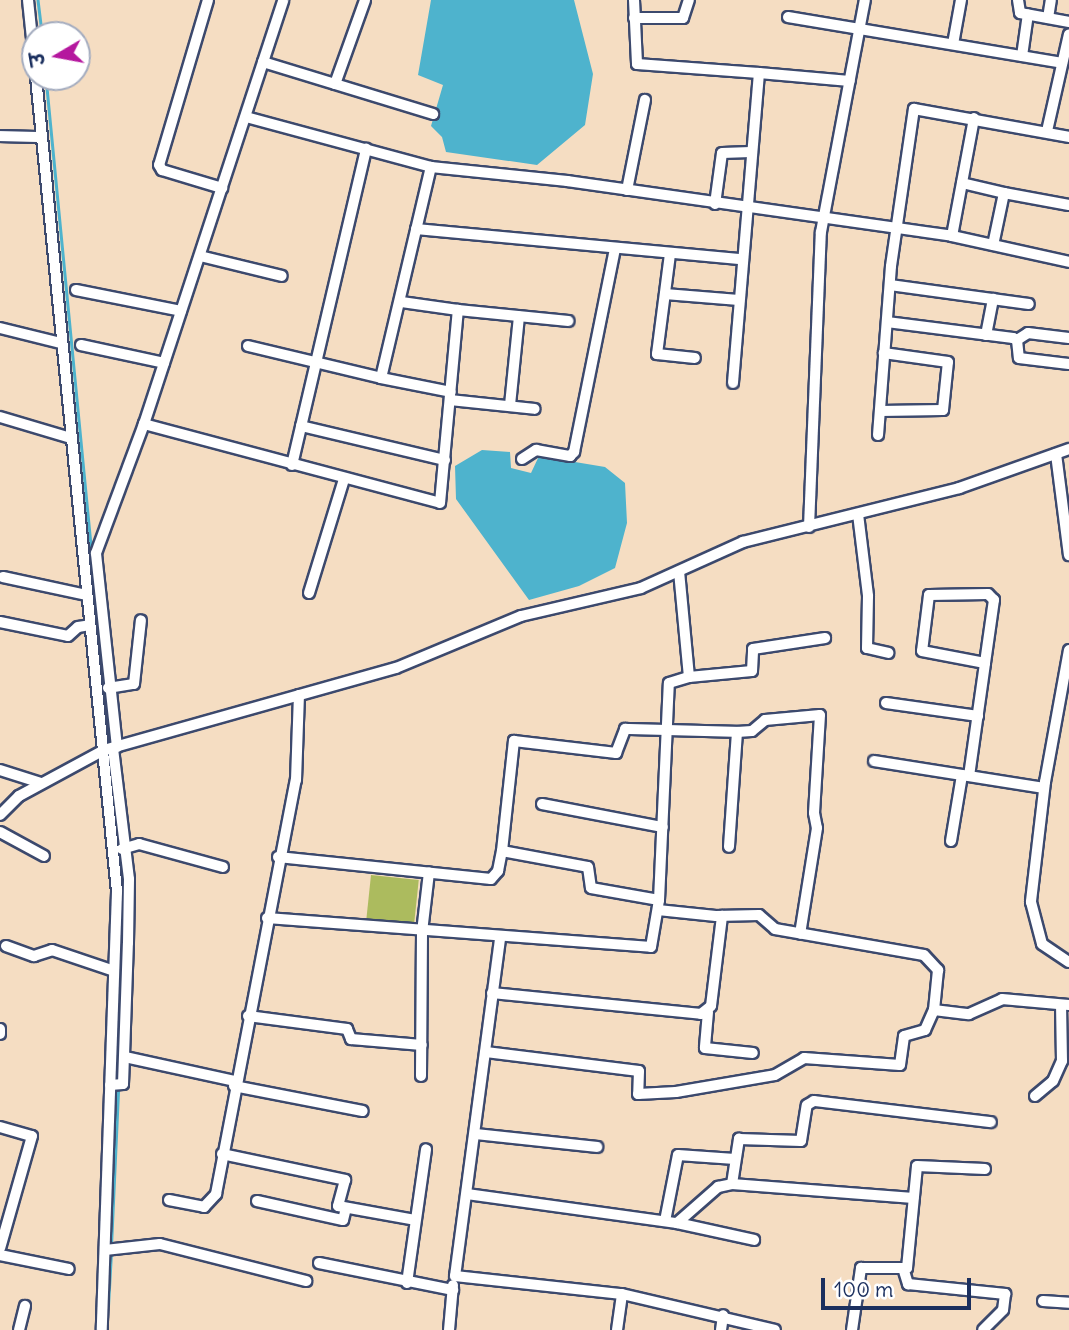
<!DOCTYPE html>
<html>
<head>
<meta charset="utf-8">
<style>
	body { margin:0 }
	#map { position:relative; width:1069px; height:1330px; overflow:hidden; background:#f5ddc2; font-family:Delius,"Playpen Sans Deva",sans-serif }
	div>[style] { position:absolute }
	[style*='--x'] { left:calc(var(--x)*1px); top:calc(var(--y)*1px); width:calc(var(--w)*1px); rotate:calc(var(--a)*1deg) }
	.green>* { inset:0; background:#acbb5e; transform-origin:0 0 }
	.water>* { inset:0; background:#4eb3cd }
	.stream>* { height:2.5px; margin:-1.25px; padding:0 1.25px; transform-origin:1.25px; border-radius:1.25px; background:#4eb3cd }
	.roads { filter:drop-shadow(2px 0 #3c496d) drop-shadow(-2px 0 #3c496d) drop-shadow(0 2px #3c496d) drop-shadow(0 -2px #3c496d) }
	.minor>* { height:10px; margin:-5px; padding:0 5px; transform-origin:5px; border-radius:5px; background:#fff }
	span { translate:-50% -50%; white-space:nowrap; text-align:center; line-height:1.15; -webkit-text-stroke:5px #fff; paint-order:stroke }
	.north { position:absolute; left:21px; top:21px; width:70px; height:70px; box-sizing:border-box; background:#fff; border:2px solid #a4acbf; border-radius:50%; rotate:260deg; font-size:19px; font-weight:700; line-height:28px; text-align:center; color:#1b2f5e }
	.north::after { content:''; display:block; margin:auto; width:24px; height:32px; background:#b5179e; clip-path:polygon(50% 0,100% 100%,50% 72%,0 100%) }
	.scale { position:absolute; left:821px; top:1278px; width:150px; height:32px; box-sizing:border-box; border:4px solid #1b2f5e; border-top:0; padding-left:9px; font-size:21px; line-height:24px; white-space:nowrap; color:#1b2f5e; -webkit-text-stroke:5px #fff; paint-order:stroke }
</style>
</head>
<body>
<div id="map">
	<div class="green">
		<div style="left:371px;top:875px;width:48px;height:46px;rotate:6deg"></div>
	</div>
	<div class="water">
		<div style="clip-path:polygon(431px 0,574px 0,593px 74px,585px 125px,537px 165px,446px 152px,442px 137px,431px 126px,443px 85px,418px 75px)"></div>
		<div style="clip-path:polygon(482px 450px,510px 452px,511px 468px,531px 473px,539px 456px,605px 467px,625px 483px,627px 523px,615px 568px,579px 586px,529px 600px,456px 499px,455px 466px)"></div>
	</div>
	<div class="stream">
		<div style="--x:38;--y:0;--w:35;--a:83"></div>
		<div style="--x:46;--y:77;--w:669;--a:84.51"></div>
		<div style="--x:122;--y:960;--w:95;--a:-90"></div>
		<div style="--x:118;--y:1082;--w:21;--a:-87"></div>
		<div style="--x:111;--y:1246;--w:157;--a:-87.4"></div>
		<div style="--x:108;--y:1306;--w:53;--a:-86.8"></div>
	</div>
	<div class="roads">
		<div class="minor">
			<div style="--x:28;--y:0;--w:68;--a:84.1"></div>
			<div style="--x:208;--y:0;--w:172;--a:106.5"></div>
			<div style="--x:159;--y:165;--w:6;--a:59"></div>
			<div style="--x:162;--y:170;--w:63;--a:16.7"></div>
			<div style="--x:634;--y:0;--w:64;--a:87.3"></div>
			<div style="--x:637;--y:64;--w:122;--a:4.2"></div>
			<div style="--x:759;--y:73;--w:311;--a:94.8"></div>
			<div style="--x:1018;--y:0;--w:13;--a:81"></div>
			<div style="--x:1020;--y:13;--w:50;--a:10.4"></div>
			<div style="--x:788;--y:17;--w:278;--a:9.5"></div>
			<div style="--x:634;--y:18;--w:49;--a:0"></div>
			<div style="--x:683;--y:18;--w:19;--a:-72"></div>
			<div style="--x:1048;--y:18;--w:18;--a:-81"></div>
			<div style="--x:953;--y:44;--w:45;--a:-79.7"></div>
			<div style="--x:1022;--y:56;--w:42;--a:-81.9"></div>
			<div style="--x:263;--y:62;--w:178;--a:17"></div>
			<div style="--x:759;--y:73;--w:91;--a:5"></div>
			<div style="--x:36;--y:77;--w:819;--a:84.32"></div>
			<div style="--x:117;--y:892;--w:438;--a:92"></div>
			<div style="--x:335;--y:84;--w:89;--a:-70.3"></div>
			<div style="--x:246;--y:117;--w:192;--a:15.1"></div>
			<div style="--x:431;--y:167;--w:137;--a:5.9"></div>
			<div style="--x:567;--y:181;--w:389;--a:8.1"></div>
			<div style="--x:952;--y:236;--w:120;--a:12.5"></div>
			<div style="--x:1047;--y:131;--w:99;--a:-77.2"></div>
			<div style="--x:0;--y:136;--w:42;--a:1.4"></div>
			<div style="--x:962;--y:183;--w:43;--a:13.4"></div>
			<div style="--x:1004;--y:193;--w:53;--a:101.9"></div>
			<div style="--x:627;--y:190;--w:92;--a:-78.7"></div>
			<div style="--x:1004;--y:193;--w:66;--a:10.5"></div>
			<div style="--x:715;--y:204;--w:51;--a:-82.2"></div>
			<div style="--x:722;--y:153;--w:29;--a:-2"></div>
			<div style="--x:416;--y:229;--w:327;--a:5.3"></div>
			<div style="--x:952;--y:236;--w:120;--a:-79.4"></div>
			<div style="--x:670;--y:254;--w:101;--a:97.4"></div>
			<div style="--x:657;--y:354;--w:38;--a:6"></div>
			<div style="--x:200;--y:256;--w:84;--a:13.7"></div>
			<div style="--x:890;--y:285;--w:140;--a:7.8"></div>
			<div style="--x:76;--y:290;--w:107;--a:11.3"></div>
			<div style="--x:665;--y:294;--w:74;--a:4.6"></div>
			<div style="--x:458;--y:310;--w:111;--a:5.7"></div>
			<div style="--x:887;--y:322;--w:127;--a:7.2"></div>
			<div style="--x:1013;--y:338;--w:4;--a:27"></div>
			<div style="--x:1017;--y:340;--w:18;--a:84"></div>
			<div style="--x:1019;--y:358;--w:50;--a:6.8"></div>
			<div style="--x:0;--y:328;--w:63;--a:13.8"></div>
			<div style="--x:986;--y:335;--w:37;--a:-79"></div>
			<div style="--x:1017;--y:340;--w:13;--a:-32"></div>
			<div style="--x:1028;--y:333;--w:41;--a:7"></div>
			<div style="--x:81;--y:345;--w:85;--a:12.2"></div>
			<div style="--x:248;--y:346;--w:137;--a:13.5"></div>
			<div style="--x:381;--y:378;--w:217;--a:-76.7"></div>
			<div style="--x:381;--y:378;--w:71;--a:11.3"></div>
			<div style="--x:450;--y:400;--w:85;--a:6"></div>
			<div style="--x:510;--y:405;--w:89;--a:-84.2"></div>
			<div style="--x:880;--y:411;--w:63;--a:-0.9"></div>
			<div style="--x:943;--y:410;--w:48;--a:-84.1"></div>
			<div style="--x:948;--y:362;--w:65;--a:-172"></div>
			<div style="--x:0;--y:417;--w:74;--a:16.5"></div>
			<div style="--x:144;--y:424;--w:306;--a:14.9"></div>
			<div style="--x:440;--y:503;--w:194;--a:-84.7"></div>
			<div style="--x:458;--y:310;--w:57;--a:-171.9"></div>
			<div style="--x:301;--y:426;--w:148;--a:13.3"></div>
			<div style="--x:878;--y:435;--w:169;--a:-85.6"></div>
			<div style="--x:891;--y:266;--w:159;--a:-81.7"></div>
			<div style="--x:914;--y:109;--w:158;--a:10.2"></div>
			<div style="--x:1056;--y:454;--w:102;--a:82.7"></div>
			<div style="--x:522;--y:459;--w:17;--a:-33"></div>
			<div style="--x:536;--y:450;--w:35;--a:10"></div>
			<div style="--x:570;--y:456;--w:6;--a:-45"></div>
			<div style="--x:574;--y:452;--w:207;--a:-78.6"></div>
			<div style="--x:292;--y:465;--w:325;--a:-76.8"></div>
			<div style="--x:858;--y:514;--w:83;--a:83"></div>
			<div style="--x:868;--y:596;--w:52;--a:91.1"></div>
			<div style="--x:867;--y:648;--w:22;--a:13"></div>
			<div style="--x:809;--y:527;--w:295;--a:-87.7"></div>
			<div style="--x:821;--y:232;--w:236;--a:-79.3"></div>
			<div style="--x:3;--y:577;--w:86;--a:12.1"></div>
			<div style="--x:309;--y:593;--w:119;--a:-72.9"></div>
			<div style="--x:0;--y:622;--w:69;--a:11.6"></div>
			<div style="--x:68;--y:636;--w:13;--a:-42"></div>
			<div style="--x:78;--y:627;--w:12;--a:-9"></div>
			<div style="--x:1069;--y:650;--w:134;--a:100.3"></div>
			<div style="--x:1045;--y:782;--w:121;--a:96.7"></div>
			<div style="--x:1031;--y:902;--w:43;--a:75.3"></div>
			<div style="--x:1042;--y:944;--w:32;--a:34"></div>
			<div style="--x:689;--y:677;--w:63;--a:-5.4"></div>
			<div style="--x:752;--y:671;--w:22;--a:-87"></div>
			<div style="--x:753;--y:649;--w:73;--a:-8.7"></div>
			<div style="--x:108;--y:688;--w:26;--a:-9"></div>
			<div style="--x:134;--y:684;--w:64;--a:-83.8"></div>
			<div style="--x:886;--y:703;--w:93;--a:8"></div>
			<div style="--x:737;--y:732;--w:15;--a:-4"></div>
			<div style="--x:752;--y:731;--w:17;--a:-40"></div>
			<div style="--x:765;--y:720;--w:55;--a:-5.2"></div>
			<div style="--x:820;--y:715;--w:98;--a:93.5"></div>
			<div style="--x:814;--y:813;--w:15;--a:79"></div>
			<div style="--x:817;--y:828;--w:107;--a:99.1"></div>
			<div style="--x:117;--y:747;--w:195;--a:-96.2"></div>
			<div style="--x:96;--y:553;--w:138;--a:-69.6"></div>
			<div style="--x:144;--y:424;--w:446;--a:-71.8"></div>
			<div style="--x:874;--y:761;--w:172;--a:9"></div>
			<div style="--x:0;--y:770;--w:43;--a:17.6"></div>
			<div style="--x:969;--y:776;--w:114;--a:-81.9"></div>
			<div style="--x:985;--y:663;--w:64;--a:-81.9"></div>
			<div style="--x:994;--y:600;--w:8;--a:-135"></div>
			<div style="--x:988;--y:594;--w:59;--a:179"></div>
			<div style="--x:929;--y:595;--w:56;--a:97.1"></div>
			<div style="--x:922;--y:651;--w:64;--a:10.8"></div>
			<div style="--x:542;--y:804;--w:123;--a:10.8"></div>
			<div style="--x:0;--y:815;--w:27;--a:-45"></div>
			<div style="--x:19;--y:796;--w:97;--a:-28.4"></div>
			<div style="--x:104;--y:750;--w:303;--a:-15.7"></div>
			<div style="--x:396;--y:668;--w:135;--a:-22.6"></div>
			<div style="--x:521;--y:616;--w:123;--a:-13.1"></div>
			<div style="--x:641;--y:588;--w:112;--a:-24.3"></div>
			<div style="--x:743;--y:542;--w:223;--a:-14"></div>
			<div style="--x:959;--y:488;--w:117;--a:-19.5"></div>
			<div style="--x:0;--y:832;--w:50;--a:28.6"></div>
			<div style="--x:951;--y:841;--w:67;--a:-80.5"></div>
			<div style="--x:122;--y:849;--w:18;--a:-16"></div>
			<div style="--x:139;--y:844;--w:87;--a:15.3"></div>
			<div style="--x:502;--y:851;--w:87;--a:10.5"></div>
			<div style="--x:588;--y:867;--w:21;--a:82"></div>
			<div style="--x:591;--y:888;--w:69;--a:10"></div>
			<div style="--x:278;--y:857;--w:214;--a:5.9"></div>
			<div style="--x:491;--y:879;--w:11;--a:-49"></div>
			<div style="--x:498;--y:871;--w:20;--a:-79"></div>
			<div style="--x:502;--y:851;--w:111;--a:-83.8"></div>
			<div style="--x:514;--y:741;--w:103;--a:6.7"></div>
			<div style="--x:616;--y:753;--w:26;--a:-69"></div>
			<div style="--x:625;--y:729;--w:112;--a:1.5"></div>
			<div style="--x:737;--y:732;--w:115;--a:94"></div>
			<div style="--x:658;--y:910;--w:58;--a:5.9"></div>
			<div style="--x:716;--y:916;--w:43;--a:-1.3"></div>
			<div style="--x:759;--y:915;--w:21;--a:41"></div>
			<div style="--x:775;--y:929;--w:151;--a:9.9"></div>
			<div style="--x:924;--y:955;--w:21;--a:47"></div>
			<div style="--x:938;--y:970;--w:40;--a:95.7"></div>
			<div style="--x:267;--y:918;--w:385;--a:4.3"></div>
			<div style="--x:651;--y:947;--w:48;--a:-80.3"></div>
			<div style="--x:659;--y:900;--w:217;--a:-87.4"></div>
			<div style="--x:669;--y:683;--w:21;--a:-17"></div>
			<div style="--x:689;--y:677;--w:105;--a:-95.4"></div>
			<div style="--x:500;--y:939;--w:340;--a:97.6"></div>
			<div style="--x:455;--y:1276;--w:168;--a:6.2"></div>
			<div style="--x:622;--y:1294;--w:157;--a:13.2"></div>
			<div style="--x:6;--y:946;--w:30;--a:20"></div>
			<div style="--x:34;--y:956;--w:19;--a:-18"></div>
			<div style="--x:52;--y:950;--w:65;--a:18.7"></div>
			<div style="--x:492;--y:993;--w:210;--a:5.7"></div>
			<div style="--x:701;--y:1014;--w:13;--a:-39"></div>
			<div style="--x:711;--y:1006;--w:91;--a:-83"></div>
			<div style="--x:708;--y:1012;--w:36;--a:95"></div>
			<div style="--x:705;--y:1048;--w:48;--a:5.9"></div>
			<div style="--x:248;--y:1016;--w:100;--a:7.5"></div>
			<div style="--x:347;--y:1029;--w:11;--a:68"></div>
			<div style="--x:351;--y:1039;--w:71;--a:4.8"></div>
			<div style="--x:0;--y:1029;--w:5;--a:90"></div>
			<div style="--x:486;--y:1052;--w:154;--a:7.1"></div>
			<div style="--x:639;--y:1071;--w:23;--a:92"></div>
			<div style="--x:638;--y:1094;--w:38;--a:-3"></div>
			<div style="--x:676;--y:1092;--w:100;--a:-9.7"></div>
			<div style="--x:775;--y:1075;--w:34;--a:-30"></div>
			<div style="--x:804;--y:1058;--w:96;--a:4.2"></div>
			<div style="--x:900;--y:1065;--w:29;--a:-82"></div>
			<div style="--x:904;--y:1036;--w:22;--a:-16"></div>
			<div style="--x:925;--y:1030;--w:22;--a:-66"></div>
			<div style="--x:934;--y:1010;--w:35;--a:7"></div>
			<div style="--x:969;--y:1014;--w:36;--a:-24"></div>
			<div style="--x:1002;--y:999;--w:67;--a:5.1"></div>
			<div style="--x:125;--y:1057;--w:113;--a:12.3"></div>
			<div style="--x:421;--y:1076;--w:144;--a:-89.6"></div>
			<div style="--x:422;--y:932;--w:60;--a:-83.3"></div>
			<div style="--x:110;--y:1085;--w:13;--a:-4"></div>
			<div style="--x:123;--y:1084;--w:141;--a:-88"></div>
			<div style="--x:128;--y:943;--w:64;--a:-89.1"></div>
			<div style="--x:129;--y:879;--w:132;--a:-97"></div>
			<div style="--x:234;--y:1086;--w:131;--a:11"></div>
			<div style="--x:1035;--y:1096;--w:23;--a:-40"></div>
			<div style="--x:1053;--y:1081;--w:22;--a:-66"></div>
			<div style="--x:1062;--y:1061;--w:56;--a:-91"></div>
			<div style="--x:0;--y:1127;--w:33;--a:16"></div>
			<div style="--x:32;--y:1136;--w:116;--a:105.9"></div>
			<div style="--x:476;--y:1134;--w:122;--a:6.1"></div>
			<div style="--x:222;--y:1154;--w:126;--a:11.9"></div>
			<div style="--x:345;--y:1180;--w:27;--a:105"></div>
			<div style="--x:338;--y:1206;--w:78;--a:10.3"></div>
			<div style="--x:732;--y:1184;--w:46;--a:-81.2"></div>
			<div style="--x:739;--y:1139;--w:62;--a:1.8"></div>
			<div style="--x:801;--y:1141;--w:36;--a:-81"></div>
			<div style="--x:807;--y:1105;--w:8;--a:-30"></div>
			<div style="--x:814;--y:1101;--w:178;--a:6.8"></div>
			<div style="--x:467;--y:1194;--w:212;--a:7.9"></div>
			<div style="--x:677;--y:1223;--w:55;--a:-41.3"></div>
			<div style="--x:718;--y:1187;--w:14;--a:-12"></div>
			<div style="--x:732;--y:1184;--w:182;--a:4.4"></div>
			<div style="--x:169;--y:1200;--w:36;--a:11"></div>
			<div style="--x:204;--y:1207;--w:18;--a:-47"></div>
			<div style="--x:216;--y:1194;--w:422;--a:-79.1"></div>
			<div style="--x:296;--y:780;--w:85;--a:-88"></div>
			<div style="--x:257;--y:1201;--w:88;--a:12.5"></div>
			<div style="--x:343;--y:1220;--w:12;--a:-76"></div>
			<div style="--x:665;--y:1221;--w:67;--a:-78.9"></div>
			<div style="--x:678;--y:1155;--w:57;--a:4"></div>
			<div style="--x:677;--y:1223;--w:79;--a:12.4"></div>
			<div style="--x:105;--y:1250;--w:55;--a:-6.2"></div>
			<div style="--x:160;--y:1244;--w:151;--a:14.2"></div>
			<div style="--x:0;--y:1255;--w:70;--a:11.5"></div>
			<div style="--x:319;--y:1263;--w:137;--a:11.4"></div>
			<div style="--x:904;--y:1271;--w:14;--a:73"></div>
			<div style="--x:908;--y:1284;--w:98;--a:5.9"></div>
			<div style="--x:1005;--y:1294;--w:16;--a:97"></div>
			<div style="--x:1003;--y:1310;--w:28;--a:135"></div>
			<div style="--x:407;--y:1283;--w:135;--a:-81.9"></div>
			<div style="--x:1043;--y:1301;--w:26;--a:4"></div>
			<div style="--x:19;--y:1330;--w:25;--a:-76"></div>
			<div style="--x:449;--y:1330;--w:45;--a:-84.9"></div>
			<div style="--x:617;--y:1330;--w:36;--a:-82"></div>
			<div style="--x:721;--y:1330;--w:15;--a:-82"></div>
			<div style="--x:852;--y:1330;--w:63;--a:-81.7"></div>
			<div style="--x:861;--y:1268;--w:46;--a:0"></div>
			<div style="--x:907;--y:1268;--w:102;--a:-84.4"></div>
			<div style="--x:917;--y:1166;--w:68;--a:2.5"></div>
		</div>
	</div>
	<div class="north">उ</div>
	<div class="scale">100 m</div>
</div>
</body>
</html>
